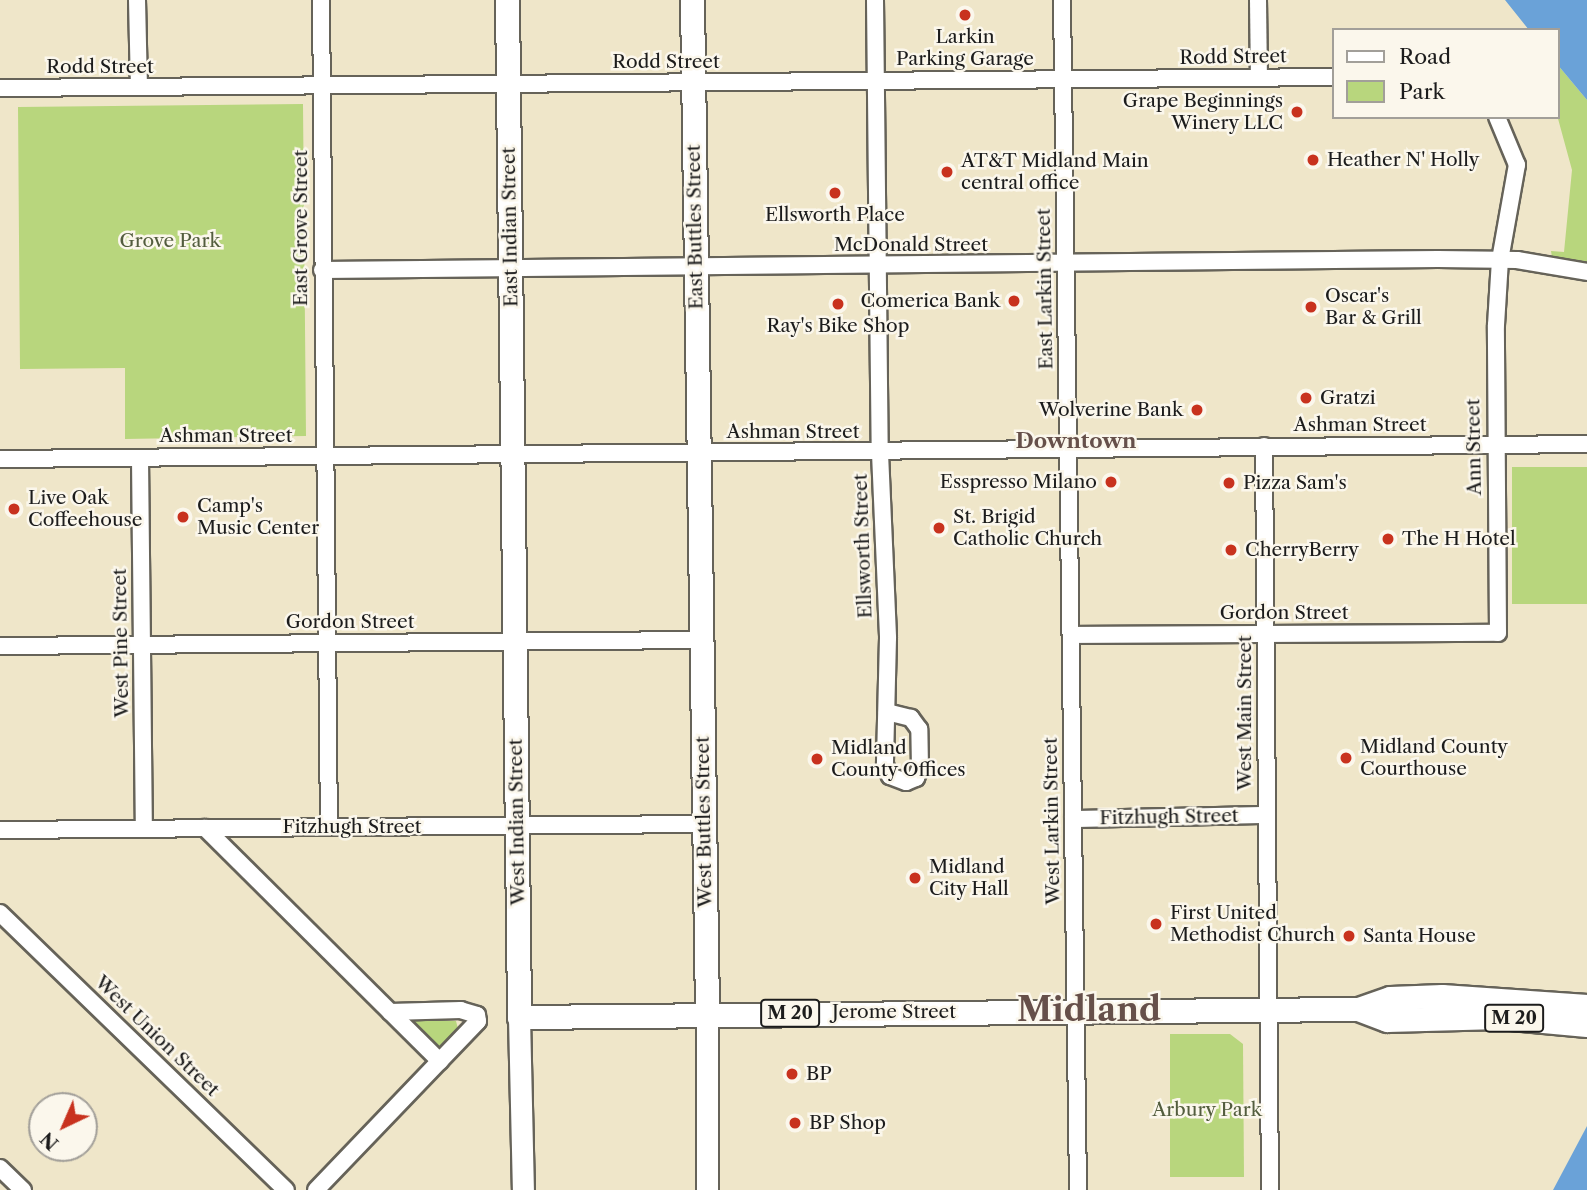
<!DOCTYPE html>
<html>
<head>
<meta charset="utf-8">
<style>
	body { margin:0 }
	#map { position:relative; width:1587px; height:1190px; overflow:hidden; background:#efe6c9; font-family:"Libre Caslon Text",serif }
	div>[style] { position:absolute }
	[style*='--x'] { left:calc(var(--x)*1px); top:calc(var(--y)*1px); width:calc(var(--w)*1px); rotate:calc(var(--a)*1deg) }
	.green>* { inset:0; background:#b8d67d; transform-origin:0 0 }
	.water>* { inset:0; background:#6aa2d8 }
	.roads { filter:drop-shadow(2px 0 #666359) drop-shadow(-2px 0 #666359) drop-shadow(0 2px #666359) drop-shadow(0 -2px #666359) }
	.minor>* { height:16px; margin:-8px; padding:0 8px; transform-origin:8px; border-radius:8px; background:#fff }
	.major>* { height:21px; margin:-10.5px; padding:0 10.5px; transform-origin:10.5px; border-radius:10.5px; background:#fff }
	.highway>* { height:23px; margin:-11.5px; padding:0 11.5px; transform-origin:11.5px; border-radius:11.5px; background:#fff }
	.dots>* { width:19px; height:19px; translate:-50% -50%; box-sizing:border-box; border:4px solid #fbf7ec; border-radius:50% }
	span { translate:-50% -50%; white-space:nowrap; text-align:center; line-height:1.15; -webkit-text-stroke:5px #fbf7ec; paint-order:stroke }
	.shield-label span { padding:2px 5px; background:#fbf7ec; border:2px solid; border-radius:5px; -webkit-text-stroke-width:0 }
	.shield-label { font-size:18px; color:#1c1c1c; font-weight:700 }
	.poi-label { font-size:19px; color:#1c1c1c }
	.right { translate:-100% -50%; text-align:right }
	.left { translate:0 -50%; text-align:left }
	.street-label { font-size:19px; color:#1c1c1c }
	.park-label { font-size:19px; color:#535d3e }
	.neighbourhood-label { font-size:21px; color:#66504a; font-weight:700 }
	.town-label { font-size:33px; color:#66504a; font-weight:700 }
	.legend { position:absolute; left:1332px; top:28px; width:228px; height:91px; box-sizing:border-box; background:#fbf7ec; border:2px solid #a29f99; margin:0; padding:9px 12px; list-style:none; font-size:21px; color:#1c1c1c }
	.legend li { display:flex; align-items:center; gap:14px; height:35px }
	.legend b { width:35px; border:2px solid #a29f99 }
	.north { position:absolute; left:28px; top:1092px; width:70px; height:70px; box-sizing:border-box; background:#fbf7ec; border:2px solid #a29f99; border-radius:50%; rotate:224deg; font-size:19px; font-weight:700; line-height:28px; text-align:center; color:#1c1c1c }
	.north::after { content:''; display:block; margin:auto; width:24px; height:32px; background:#c8321e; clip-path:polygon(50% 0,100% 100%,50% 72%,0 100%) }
</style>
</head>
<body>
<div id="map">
	<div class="green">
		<div style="clip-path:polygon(1557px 64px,1587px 100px,1587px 264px,1552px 257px,1551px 251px,1564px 252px,1572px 170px,1557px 115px)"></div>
		<div style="clip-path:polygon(303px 104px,306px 436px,125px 439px,125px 368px,20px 369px,18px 107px)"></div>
		<div style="left:1512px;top:467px;width:75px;height:137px"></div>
		<div style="clip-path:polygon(413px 1021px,456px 1021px,459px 1033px,441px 1051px,410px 1023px)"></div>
		<div style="clip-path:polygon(1170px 1034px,1230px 1034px,1243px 1044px,1244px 1177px,1170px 1177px)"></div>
	</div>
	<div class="water">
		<div style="clip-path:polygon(1505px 0,1587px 0,1587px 100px,1557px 64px,1557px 30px,1529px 30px)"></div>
		<div style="clip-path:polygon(1587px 1126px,1587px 1190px,1553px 1190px)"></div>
	</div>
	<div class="roads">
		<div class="minor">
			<div style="--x:137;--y:0;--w:87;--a:88.7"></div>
			<div style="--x:321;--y:0;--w:827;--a:89.45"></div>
			<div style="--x:875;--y:0;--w:453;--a:89.4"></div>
			<div style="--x:880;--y:453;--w:185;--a:87.5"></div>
			<div style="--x:888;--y:638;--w:127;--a:91.4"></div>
			<div style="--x:885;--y:765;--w:12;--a:66"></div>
			<div style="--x:890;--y:776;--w:17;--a:21"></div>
			<div style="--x:906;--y:782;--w:11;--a:-22"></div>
			<div style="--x:916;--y:778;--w:11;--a:-68"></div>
			<div style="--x:920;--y:768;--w:39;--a:-91"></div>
			<div style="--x:919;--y:729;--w:14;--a:-126"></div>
			<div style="--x:911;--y:718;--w:25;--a:-166"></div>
			<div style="--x:1062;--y:0;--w:1190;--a:89.23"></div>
			<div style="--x:1258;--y:0;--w:77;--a:89.3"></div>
			<div style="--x:0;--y:88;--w:1333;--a:-0.47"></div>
			<div style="--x:322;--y:270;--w:1116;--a:-0.56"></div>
			<div style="--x:1438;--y:259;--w:79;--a:0.7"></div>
			<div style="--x:1517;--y:260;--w:71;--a:9.7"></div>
			<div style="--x:1264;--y:446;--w:744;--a:89.54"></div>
			<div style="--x:140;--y:458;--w:371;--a:89.4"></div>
			<div style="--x:0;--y:459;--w:1587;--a:-0.54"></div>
			<div style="--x:1071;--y:635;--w:427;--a:-0.3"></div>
			<div style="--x:1498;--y:633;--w:308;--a:-90.4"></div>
			<div style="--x:1496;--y:325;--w:65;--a:-86.5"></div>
			<div style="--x:1500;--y:260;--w:97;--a:-79.9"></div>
			<div style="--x:1517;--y:165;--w:52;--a:-112.6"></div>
			<div style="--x:0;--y:646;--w:701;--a:-0.49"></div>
			<div style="--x:1073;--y:819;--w:192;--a:-1.2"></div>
			<div style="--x:205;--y:828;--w:331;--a:44.8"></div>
			<div style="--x:0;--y:830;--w:704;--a:-0.49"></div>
			<div style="--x:0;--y:913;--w:398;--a:44.1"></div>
			<div style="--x:0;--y:1168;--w:32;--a:44"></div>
			<div style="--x:316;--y:1190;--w:234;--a:-46.2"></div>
			<div style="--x:478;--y:1021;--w:6;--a:-99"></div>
			<div style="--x:477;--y:1015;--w:17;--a:-163"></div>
			<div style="--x:461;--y:1010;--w:71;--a:178.4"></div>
		</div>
		<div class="major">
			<div style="--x:707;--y:1014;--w:176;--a:90"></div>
			<div style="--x:519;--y:1017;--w:173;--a:88.7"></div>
		</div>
		<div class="highway">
			<div style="--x:507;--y:0;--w:1017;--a:89.32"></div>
			<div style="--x:519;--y:1017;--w:839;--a:-0.55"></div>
			<div style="--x:1358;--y:1009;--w:34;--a:-19"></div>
			<div style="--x:1390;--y:998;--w:52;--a:-2.2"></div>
			<div style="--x:1442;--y:996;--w:145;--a:3.9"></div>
			<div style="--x:692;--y:0;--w:1014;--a:89.15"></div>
			<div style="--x:1358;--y:1009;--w:31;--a:21"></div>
			<div style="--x:1387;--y:1020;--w:113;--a:-1.5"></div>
			<div style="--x:1500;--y:1017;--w:87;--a:5.3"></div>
		</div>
	</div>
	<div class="dots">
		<div style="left:965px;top:15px;background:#c8321e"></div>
		<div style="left:1297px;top:112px;background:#c8321e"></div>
		<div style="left:1313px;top:160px;background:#c8321e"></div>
		<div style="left:947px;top:172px;background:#c8321e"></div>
		<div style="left:835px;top:193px;background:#c8321e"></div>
		<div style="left:1014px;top:301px;background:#c8321e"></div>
		<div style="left:838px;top:304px;background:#c8321e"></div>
		<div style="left:1311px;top:307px;background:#c8321e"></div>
		<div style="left:1306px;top:398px;background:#c8321e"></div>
		<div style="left:1197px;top:410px;background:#c8321e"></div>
		<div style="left:1111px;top:482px;background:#c8321e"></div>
		<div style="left:1229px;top:483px;background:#c8321e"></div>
		<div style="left:14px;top:509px;background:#c8321e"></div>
		<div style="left:183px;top:517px;background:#c8321e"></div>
		<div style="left:939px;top:528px;background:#c8321e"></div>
		<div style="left:1388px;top:539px;background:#c8321e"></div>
		<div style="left:1231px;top:550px;background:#c8321e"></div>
		<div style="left:1346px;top:758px;background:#c8321e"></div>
		<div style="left:817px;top:759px;background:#c8321e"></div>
		<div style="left:915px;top:878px;background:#c8321e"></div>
		<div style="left:1156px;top:924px;background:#c8321e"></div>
		<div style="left:1349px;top:936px;background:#c8321e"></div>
		<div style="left:792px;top:1074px;background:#c8321e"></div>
		<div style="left:795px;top:1123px;background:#c8321e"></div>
	</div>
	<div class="shield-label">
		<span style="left:790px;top:1013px">M 20</span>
		<span style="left:1514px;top:1018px">M 20</span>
	</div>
	<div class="poi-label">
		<span style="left:965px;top:48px">Larkin<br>Parking Garage</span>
		<span class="right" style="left:1283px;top:112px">Grape Beginnings<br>Winery LLC</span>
		<span class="left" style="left:1327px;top:160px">Heather N' Holly</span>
		<span class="left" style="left:961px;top:172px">AT&amp;T Midland Main<br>central office</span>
		<span style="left:835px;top:215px">Ellsworth Place</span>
		<span class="left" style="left:1325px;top:307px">Oscar's<br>Bar &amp; Grill</span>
		<span class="right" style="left:1000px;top:301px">Comerica Bank</span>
		<span style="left:838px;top:326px">Ray's Bike Shop</span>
		<span class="left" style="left:1320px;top:398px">Gratzi</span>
		<span class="right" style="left:1183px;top:410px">Wolverine Bank</span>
		<span class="right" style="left:1097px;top:482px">Esspresso Milano</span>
		<span class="left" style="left:1243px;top:483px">Pizza Sam's</span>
		<span class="left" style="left:28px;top:509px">Live Oak<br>Coffeehouse</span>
		<span class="left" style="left:197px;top:517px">Camp's<br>Music Center</span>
		<span class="left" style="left:953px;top:528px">St. Brigid<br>Catholic Church</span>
		<span class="left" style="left:1402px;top:539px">The H Hotel</span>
		<span class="left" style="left:1245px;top:550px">CherryBerry</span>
		<span class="left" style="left:1360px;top:758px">Midland County<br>Courthouse</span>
		<span class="left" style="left:831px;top:759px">Midland<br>County Offices</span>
		<span class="left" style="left:929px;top:878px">Midland<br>City Hall</span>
		<span class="left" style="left:1170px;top:924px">First United<br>Methodist Church</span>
		<span class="left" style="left:1363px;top:936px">Santa House</span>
		<span class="left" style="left:806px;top:1074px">BP</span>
		<span class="left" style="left:809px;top:1123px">BP Shop</span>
	</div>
	<div class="street-label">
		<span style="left:1233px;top:57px;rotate:-1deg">Rodd Street</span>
		<span style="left:666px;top:62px">Rodd Street</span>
		<span style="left:100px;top:67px">Rodd Street</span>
		<span style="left:510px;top:227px;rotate:-91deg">East Indian Street</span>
		<span style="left:695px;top:227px;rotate:-91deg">East Buttles Street</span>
		<span style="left:301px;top:228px;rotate:-90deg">East Grove Street</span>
		<span style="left:911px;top:245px">McDonald Street</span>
		<span style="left:1045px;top:289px;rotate:-91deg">East Larkin Street</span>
		<span style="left:1360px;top:425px">Ashman Street</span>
		<span style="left:793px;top:432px">Ashman Street</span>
		<span style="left:226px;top:436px">Ashman Street</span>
		<span style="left:1474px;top:447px;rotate:-91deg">Ann Street</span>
		<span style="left:863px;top:546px;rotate:-92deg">Ellsworth Street</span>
		<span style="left:1284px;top:613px">Gordon Street</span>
		<span style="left:350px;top:622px">Gordon Street</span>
		<span style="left:121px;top:643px;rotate:-91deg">West Pine Street</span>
		<span style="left:1245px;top:713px;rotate:-90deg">West Main Street</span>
		<span style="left:1169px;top:817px;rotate:-1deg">Fitzhugh Street</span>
		<span style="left:1052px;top:821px;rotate:-91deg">West Larkin Street</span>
		<span style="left:517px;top:822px;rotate:-91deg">West Indian Street</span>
		<span style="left:704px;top:822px;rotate:-91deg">West Buttles Street</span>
		<span style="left:352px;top:827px">Fitzhugh Street</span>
		<span style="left:894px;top:1012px">Jerome Street</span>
		<span style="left:157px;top:1036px;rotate:44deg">West Union Street</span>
	</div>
	<div class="park-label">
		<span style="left:170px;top:241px">Grove Park</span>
		<span style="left:1207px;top:1110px">Arbury Park</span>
	</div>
	<div class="neighbourhood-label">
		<span style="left:1076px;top:441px">Downtown</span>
	</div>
	<div class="town-label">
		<span style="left:1089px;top:1010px">Midland</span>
	</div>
	<ul class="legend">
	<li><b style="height:9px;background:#fff"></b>Road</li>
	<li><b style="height:19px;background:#b8d67d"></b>Park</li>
	</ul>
	<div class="north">N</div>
</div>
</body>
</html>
